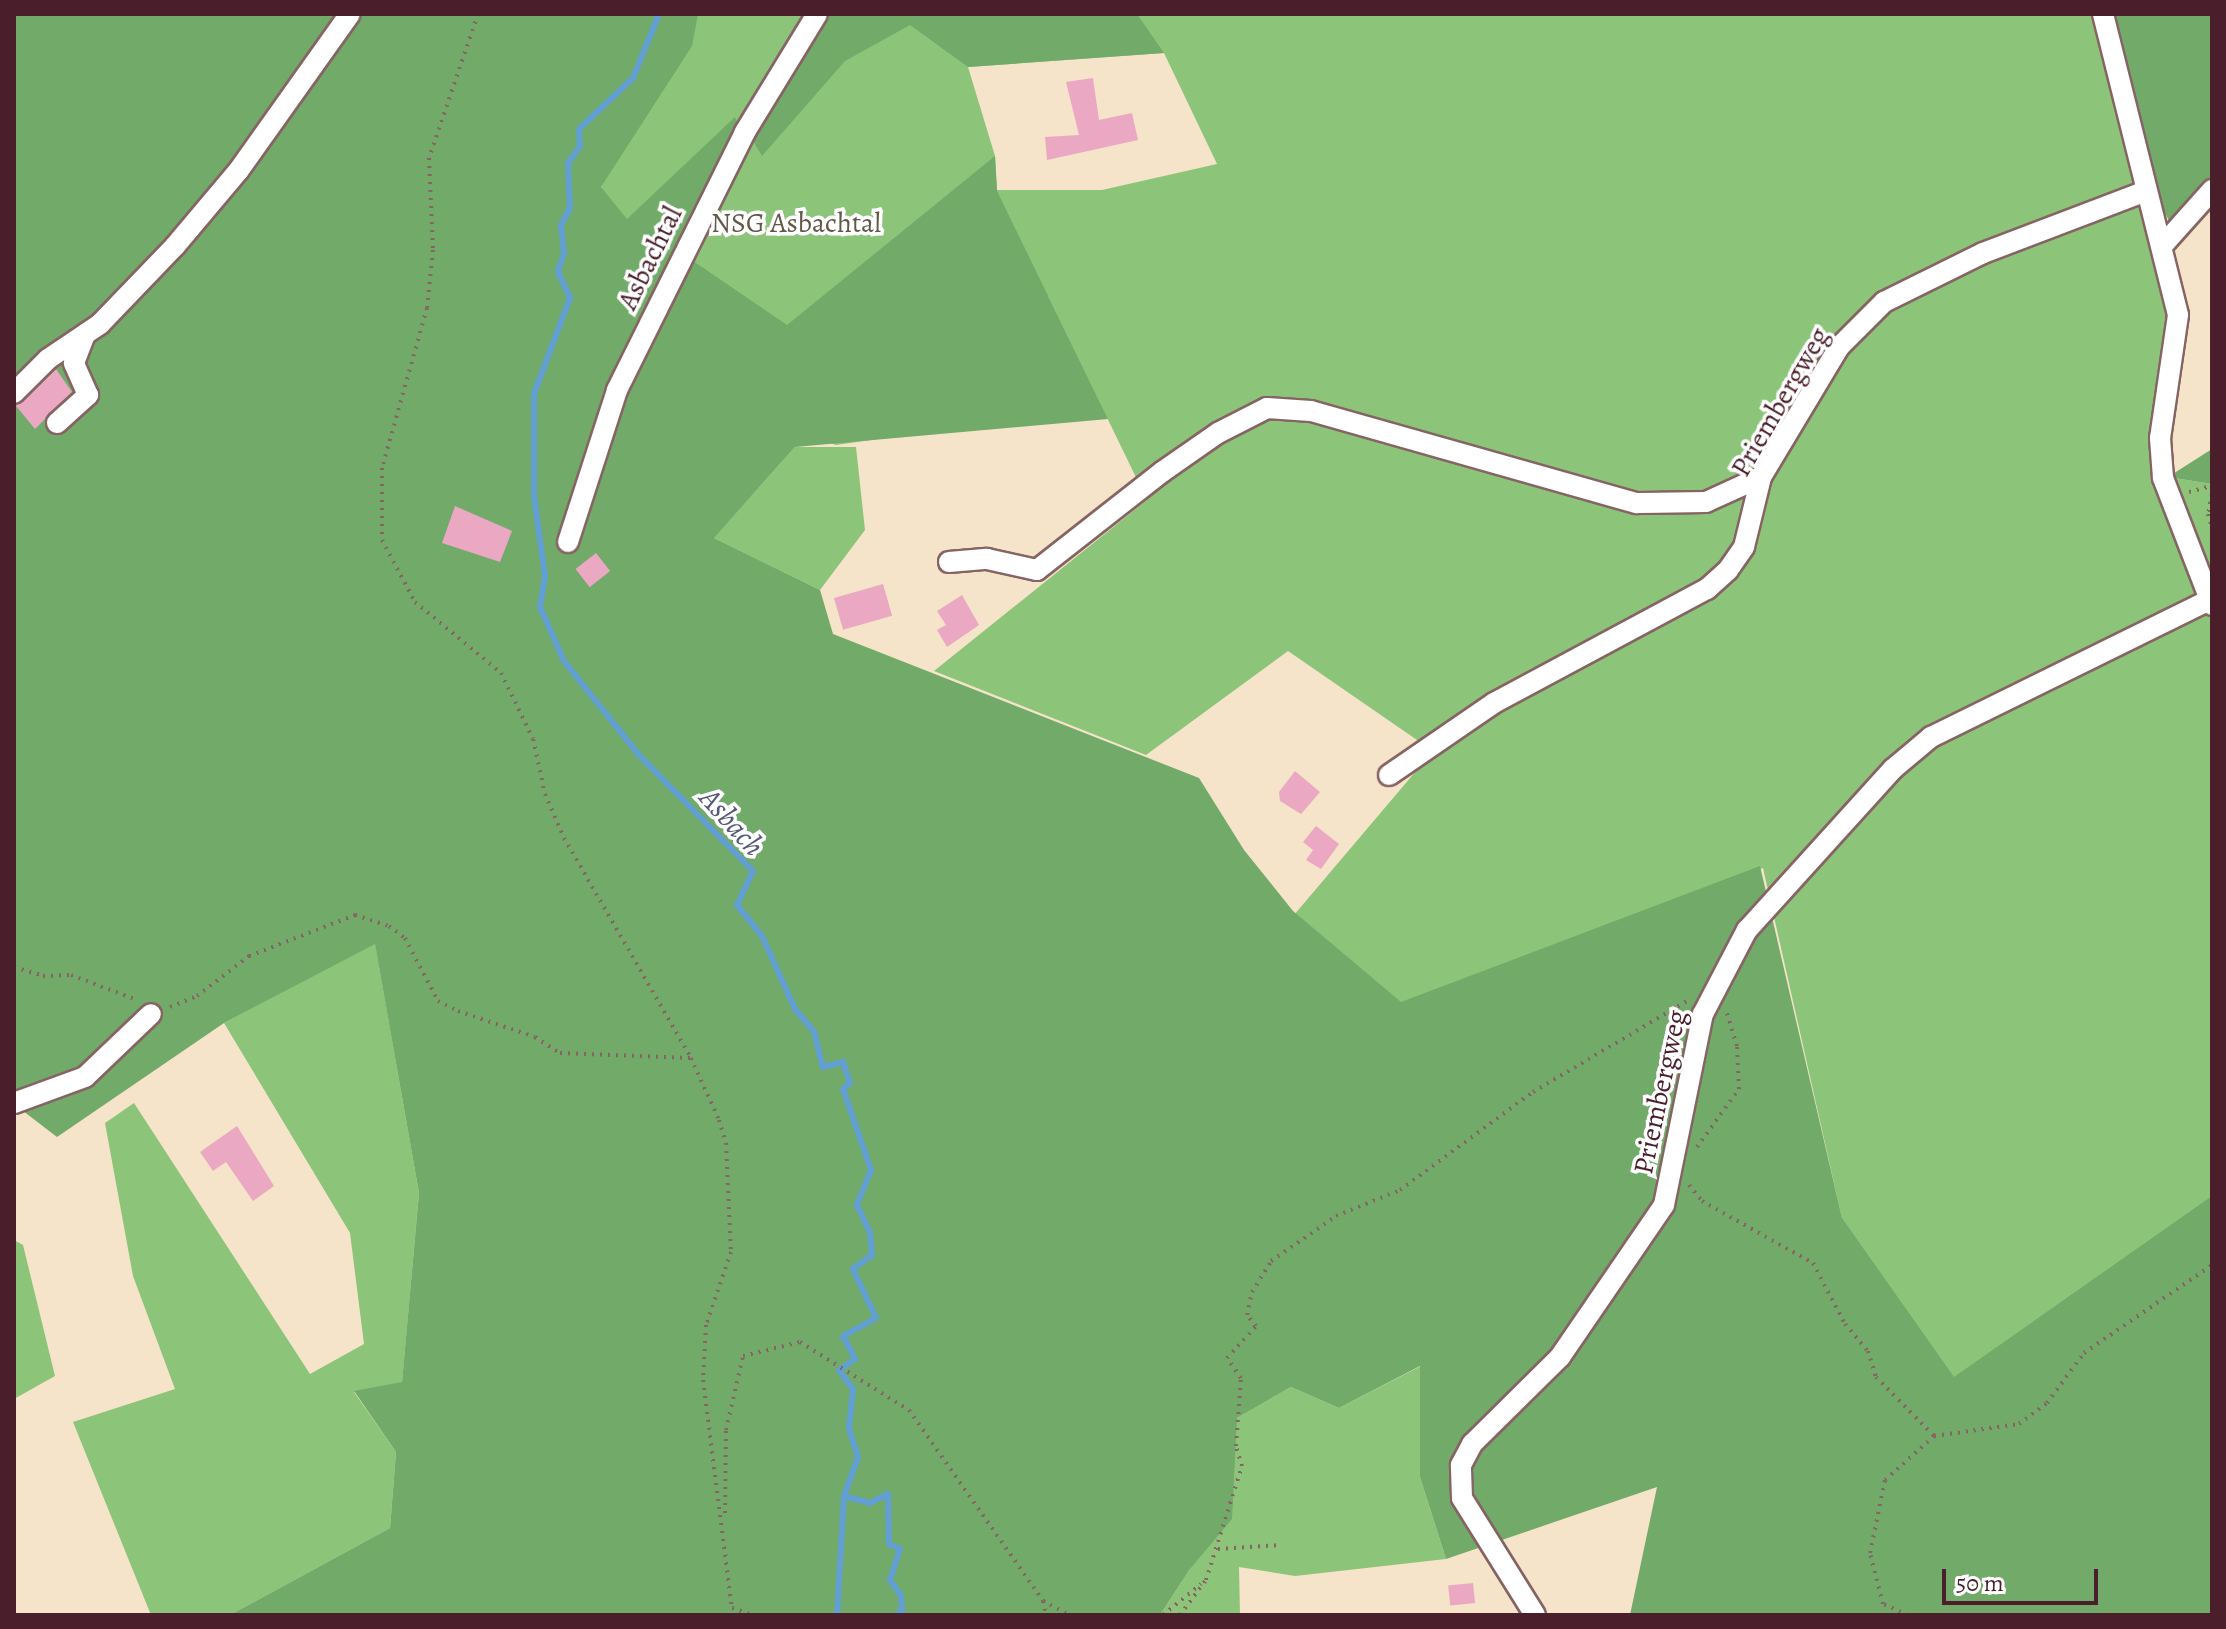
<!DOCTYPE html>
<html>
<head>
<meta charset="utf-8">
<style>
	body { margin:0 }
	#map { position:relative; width:2226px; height:1629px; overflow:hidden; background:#f5e3ca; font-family:Alegreya,serif }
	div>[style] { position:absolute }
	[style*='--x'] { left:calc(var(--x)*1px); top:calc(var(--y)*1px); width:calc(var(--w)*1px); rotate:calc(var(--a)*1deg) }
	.green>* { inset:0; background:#8cc579 }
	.forest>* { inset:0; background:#71aa69 }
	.stream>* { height:6px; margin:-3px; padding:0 3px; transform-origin:3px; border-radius:3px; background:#629fd3 }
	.building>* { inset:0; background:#eaa8c2; transform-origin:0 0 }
	.path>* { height:4px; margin-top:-2px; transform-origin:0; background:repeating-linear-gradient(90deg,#866463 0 2px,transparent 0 8px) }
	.roads { filter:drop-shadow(2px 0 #866463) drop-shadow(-2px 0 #866463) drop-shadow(0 2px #866463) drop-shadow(0 -2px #866463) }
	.minor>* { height:20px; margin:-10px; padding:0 10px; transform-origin:10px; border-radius:10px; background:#fff }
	span { translate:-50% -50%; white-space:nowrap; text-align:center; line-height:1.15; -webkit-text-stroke:7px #fff; paint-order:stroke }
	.park-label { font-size:28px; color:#615946 }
	.street-label { font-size:28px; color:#4a1f2b }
	.water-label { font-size:30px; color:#555977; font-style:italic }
	.frame { position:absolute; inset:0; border:16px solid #4a1f2b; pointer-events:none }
	.scale { position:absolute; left:1942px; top:1569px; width:156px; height:36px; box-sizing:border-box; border:4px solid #4a1f2b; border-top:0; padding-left:10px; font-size:24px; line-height:28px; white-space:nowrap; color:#4a1f2b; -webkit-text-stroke:6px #fff; paint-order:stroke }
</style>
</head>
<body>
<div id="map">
	<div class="green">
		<div style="clip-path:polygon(evenodd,668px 14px,2095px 14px,2174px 315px,2168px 477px,2212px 484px,2212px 586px,2199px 588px,2212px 618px,2212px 1201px,1955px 1382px,1843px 1223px,1763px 868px,1401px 1007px,1294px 915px,1433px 751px,1288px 651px,1146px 755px,934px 671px,1147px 500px,1048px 296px,1060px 413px,836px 445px,783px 429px,719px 532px,795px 447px,856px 447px,865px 530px,820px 590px,714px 538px,571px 266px,668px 14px,1164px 53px,1217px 164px,1102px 190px,997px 190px,995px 156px,968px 67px,1164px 53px)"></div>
		<div style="clip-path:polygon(375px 943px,419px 1193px,402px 1383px,354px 1392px,396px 1452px,390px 1528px,230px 1615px,151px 1615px,73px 1422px,175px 1389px,133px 1276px,105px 1123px,134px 1103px,310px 1374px,364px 1344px,350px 1233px,224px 1023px)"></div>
		<div style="clip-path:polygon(14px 1240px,23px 1245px,55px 1376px,14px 1399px)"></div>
		<div style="clip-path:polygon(1421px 1366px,1420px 1477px,1446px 1559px,1295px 1576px,1239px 1567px,1240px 1615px,1160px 1615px,1190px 1569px,1237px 1418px,1291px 1387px,1339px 1408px)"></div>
	</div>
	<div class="forest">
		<div style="clip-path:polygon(14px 14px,698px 14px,692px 46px,601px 187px,627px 219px,735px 117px,737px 122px,674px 248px,787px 325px,995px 156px,997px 191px,1108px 419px,795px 447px,714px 538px,820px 590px,833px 634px,1199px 778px,1244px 850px,1293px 911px,1401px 1002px,1760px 866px,1842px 1218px,1954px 1377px,2212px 1196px,2212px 1615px,1630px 1615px,1657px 1487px,1446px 1559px,1420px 1477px,1420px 1366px,1339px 1408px,1291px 1387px,1237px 1418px,1232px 1519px,1190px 1569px,1160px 1615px,230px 1615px,390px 1528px,396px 1452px,354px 1391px,402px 1382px,419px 1193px,375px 944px,224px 1023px,57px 1137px,14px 1104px)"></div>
		<div style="clip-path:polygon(814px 14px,1137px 14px,1164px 53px,968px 67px,910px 25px,845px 61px,762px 156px,741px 121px)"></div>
		<div style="clip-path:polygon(2110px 14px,2212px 14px,2212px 204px,2180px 241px,2151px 187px)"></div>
		<div style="clip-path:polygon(2212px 449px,2212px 484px,2168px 477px)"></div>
	</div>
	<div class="stream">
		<div style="--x:659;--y:14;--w:69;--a:112.1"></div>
		<div style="--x:633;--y:78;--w:74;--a:136.6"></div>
		<div style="--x:579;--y:129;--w:17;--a:87"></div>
		<div style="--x:580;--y:146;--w:21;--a:125"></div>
		<div style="--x:568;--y:163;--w:45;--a:87.5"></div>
		<div style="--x:570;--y:208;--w:19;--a:118"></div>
		<div style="--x:561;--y:225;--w:28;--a:84"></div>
		<div style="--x:564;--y:253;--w:20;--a:108"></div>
		<div style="--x:558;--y:272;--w:29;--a:65"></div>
		<div style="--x:570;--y:298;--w:103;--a:110.6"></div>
		<div style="--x:534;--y:394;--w:102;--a:90"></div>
		<div style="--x:534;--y:496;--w:81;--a:82.2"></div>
		<div style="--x:545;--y:576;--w:31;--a:99"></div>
		<div style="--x:540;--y:607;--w:59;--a:66"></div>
		<div style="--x:564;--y:661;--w:120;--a:51.4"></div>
		<div style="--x:639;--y:755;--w:163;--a:45.5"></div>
		<div style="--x:753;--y:871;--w:38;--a:115"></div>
		<div style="--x:737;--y:905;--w:40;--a:51"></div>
		<div style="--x:762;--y:936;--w:80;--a:65.7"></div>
		<div style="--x:795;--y:1009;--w:30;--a:50"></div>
		<div style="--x:814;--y:1032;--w:36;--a:76"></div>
		<div style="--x:823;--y:1067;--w:21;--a:-14"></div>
		<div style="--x:843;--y:1062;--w:22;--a:72"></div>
		<div style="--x:850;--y:1083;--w:9;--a:139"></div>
		<div style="--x:843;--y:1089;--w:86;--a:70.9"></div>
		<div style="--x:871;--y:1170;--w:38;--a:112"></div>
		<div style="--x:857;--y:1205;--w:31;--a:65"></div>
		<div style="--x:870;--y:1233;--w:22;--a:85"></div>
		<div style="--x:872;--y:1255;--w:24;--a:144"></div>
		<div style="--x:853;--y:1269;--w:54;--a:64.9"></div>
		<div style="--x:876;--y:1318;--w:38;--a:151"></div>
		<div style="--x:843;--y:1336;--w:26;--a:62"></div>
		<div style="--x:855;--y:1359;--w:19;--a:145"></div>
		<div style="--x:839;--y:1370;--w:24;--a:54"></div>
		<div style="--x:853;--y:1389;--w:40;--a:95.7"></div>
		<div style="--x:849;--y:1429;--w:29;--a:72"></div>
		<div style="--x:858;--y:1457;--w:41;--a:109.7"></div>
		<div style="--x:844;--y:1496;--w:27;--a:15"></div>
		<div style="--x:870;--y:1503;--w:20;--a:-27"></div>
		<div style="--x:888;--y:1494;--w:50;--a:88.9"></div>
		<div style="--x:889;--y:1544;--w:12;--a:24"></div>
		<div style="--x:900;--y:1549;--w:33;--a:108"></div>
		<div style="--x:890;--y:1580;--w:19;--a:55"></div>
		<div style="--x:901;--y:1596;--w:14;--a:86"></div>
		<div style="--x:902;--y:1610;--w:7;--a:135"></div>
		<div style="--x:837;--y:1615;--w:119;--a:-86.6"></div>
	</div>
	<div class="building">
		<div style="clip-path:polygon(1093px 78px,1099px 120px,1132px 113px,1138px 140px,1047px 160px,1045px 137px,1079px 135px,1066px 82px)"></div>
		<div style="clip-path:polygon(56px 369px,72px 392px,35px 429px,16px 406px)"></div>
		<div style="clip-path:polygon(455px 506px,512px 531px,500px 562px,442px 543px)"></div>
		<div style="left:596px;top:553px;width:23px;height:26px;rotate:52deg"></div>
		<div style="left:883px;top:584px;width:33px;height:51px;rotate:74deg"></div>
		<div style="clip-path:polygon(962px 595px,979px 625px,947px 647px,937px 630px,946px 625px,937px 611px)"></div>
		<div style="clip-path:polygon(1295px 771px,1320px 792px,1301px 814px,1280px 801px,1279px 792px)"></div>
		<div style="clip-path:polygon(1316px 826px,1339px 844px,1321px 869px,1306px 860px,1313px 850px,1303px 842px)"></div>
		<div style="clip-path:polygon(237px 1126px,274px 1186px,253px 1201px,226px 1162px,213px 1171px,200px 1152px)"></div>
		<div style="left:1473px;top:1583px;width:20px;height:25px;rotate:84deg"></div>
	</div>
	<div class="path">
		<div style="--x:478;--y:14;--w:152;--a:108.8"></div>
		<div style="--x:429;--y:158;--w:92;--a:87.5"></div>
		<div style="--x:433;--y:250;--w:58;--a:95.9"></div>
		<div style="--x:427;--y:308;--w:166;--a:105.7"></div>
		<div style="--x:382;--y:468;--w:72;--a:90"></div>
		<div style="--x:382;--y:540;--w:70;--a:62"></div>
		<div style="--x:415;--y:602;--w:112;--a:39.5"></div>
		<div style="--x:501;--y:673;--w:73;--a:64.1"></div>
		<div style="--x:533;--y:739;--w:56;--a:77.7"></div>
		<div style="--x:545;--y:794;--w:48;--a:66.6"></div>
		<div style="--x:564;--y:838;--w:254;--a:60"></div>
		<div style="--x:691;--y:1058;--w:68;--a:65.7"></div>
		<div style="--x:719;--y:1120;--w:24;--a:73"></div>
		<div style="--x:726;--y:1143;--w:109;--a:87.4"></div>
		<div style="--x:731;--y:1252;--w:77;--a:108.9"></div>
		<div style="--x:706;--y:1325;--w:55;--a:93.1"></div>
		<div style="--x:703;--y:1380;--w:230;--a:82.8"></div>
		<div style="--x:732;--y:1608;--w:23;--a:18"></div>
		<div style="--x:2189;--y:492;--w:24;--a:-15"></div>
		<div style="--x:2212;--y:494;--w:20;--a:101"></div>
		<div style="--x:2208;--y:514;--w:15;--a:74"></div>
		<div style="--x:14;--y:967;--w:30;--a:17"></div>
		<div style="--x:43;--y:976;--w:28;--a:-2"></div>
		<div style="--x:71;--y:975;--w:71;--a:20.7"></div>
		<div style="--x:170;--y:1007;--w:29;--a:-22"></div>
		<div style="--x:197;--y:996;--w:66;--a:-37.6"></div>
		<div style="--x:249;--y:956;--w:114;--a:-21.1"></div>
		<div style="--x:355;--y:915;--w:36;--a:18"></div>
		<div style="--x:389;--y:926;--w:20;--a:37"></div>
		<div style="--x:405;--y:938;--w:71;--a:62.4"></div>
		<div style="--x:438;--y:1001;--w:22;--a:27"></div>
		<div style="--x:458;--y:1011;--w:81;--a:18.7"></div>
		<div style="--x:535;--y:1037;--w:30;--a:33"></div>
		<div style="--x:560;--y:1053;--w:131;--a:2.2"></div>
		<div style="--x:1697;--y:1147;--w:72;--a:-54.1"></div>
		<div style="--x:1739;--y:1089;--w:43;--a:-92.7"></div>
		<div style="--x:1737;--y:1046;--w:37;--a:-107"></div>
		<div style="--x:1689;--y:1185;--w:21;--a:51"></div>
		<div style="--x:1702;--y:1201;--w:127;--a:29.2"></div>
		<div style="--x:1813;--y:1263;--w:69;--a:62.3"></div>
		<div style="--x:1845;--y:1324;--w:35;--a:50"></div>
		<div style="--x:1868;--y:1351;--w:27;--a:73"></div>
		<div style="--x:1876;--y:1377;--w:83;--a:45.5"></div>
		<div style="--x:725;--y:1513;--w:83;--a:-89.3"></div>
		<div style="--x:726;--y:1430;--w:76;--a:-77.1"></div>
		<div style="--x:743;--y:1356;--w:59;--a:-13.8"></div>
		<div style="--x:800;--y:1342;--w:128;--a:32"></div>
		<div style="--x:909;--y:1410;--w:233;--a:54.9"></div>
		<div style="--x:1043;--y:1601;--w:14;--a:78"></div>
		<div style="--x:1218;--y:1549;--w:64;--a:-3.6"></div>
		<div style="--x:1043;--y:1601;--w:30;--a:28"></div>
		<div style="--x:1163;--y:1615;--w:49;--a:-39.2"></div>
		<div style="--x:1180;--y:1615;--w:44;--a:-53.4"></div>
		<div style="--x:1206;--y:1580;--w:120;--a:-72.5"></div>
		<div style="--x:1242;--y:1466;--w:21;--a:-107"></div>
		<div style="--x:1236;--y:1446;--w:68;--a:-85.8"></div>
		<div style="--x:1241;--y:1378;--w:24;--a:-125"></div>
		<div style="--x:1227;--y:1358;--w:43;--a:-47.8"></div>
		<div style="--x:1256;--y:1326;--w:14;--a:-129"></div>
		<div style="--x:1247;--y:1315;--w:24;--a:-78"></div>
		<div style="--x:1252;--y:1292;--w:36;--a:-58"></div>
		<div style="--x:1271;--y:1261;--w:79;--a:-34.7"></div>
		<div style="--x:1336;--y:1216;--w:69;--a:-22.1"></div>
		<div style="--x:1400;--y:1190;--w:165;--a:-36.4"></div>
		<div style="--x:1533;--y:1092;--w:179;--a:-30.6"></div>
		<div style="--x:1908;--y:1615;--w:27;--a:-156"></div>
		<div style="--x:1883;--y:1604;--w:53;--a:-104.3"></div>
		<div style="--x:1870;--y:1553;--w:75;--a:-78.4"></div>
		<div style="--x:1885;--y:1480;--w:66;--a:-41.9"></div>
		<div style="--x:1934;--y:1436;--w:86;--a:-8"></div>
		<div style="--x:2019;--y:1424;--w:35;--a:-37"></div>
		<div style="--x:2047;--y:1403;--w:62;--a:-53.5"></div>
		<div style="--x:2084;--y:1353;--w:155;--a:-34.5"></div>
	</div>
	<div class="roads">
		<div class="minor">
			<div style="--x:2103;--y:14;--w:310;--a:76"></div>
			<div style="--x:2178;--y:315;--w:124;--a:98.3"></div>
			<div style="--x:2160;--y:438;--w:40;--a:85.7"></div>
			<div style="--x:2163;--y:478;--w:136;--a:68.9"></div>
			<div style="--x:2163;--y:245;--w:74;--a:-48.3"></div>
			<div style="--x:14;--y:393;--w:48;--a:-45"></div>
			<div style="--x:48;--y:359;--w:63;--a:-33.9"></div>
			<div style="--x:100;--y:324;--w:108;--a:-46.1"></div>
			<div style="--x:175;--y:246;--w:99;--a:-49.9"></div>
			<div style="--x:239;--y:170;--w:191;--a:-54.6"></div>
			<div style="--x:57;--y:423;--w:42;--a:-42.1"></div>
			<div style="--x:88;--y:395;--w:35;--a:-114"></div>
			<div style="--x:74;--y:363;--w:31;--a:-69"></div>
			<div style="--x:568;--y:542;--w:160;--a:-72.1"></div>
			<div style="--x:617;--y:390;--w:288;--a:-63.6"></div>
			<div style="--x:745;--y:132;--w:138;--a:-58.6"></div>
			<div style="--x:949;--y:562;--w:38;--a:-5"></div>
			<div style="--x:987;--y:559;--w:51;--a:12.4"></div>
			<div style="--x:1037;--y:570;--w:159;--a:-38.1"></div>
			<div style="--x:1162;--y:472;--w:68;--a:-34.9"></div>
			<div style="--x:1218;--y:433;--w:55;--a:-27"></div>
			<div style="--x:1267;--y:408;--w:44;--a:3.9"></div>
			<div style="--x:1311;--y:411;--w:339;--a:15.8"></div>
			<div style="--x:1637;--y:503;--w:69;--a:-0.8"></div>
			<div style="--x:1706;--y:502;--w:60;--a:-24.4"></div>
			<div style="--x:1389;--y:775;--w:127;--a:-34.4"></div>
			<div style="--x:1494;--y:703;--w:242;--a:-28.2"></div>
			<div style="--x:1707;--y:589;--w:28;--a:-42"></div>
			<div style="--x:1728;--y:570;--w:28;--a:-55"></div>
			<div style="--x:1744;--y:547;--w:72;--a:-76.3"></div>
			<div style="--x:1761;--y:477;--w:152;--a:-59"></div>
			<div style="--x:1839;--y:347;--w:64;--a:-45"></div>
			<div style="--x:1884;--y:302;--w:110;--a:-26.3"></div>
			<div style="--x:1983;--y:253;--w:174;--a:-20.8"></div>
			<div style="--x:14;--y:1103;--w:76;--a:-20.1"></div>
			<div style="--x:85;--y:1077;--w:91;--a:-43.7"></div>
			<div style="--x:1535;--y:1615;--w:138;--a:-122"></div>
			<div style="--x:1462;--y:1498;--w:33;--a:-92"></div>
			<div style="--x:1461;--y:1465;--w:24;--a:-62"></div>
			<div style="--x:1472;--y:1444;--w:124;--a:-44.7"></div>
			<div style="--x:1560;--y:1357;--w:184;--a:-55.6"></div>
			<div style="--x:1664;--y:1205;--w:195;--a:-78.5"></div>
			<div style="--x:1703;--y:1014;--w:95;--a:-62.4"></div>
			<div style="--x:1747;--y:930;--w:217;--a:-47.8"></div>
			<div style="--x:1893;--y:769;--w:50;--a:-40.1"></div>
			<div style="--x:1931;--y:737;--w:311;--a:-26.2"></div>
		</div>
	</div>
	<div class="park-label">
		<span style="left:796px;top:223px">NSG Asbachtal</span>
	</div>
	<div class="street-label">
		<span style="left:650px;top:258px;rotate:-64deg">Asbachtal</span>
		<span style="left:1780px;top:402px;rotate:-60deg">Priembergweg</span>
		<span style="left:1660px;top:1092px;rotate:-78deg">Priembergweg</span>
	</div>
	<div class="water-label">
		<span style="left:732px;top:822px;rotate:48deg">Asbach</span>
	</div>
	<div class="frame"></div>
	<div class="scale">50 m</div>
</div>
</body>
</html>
